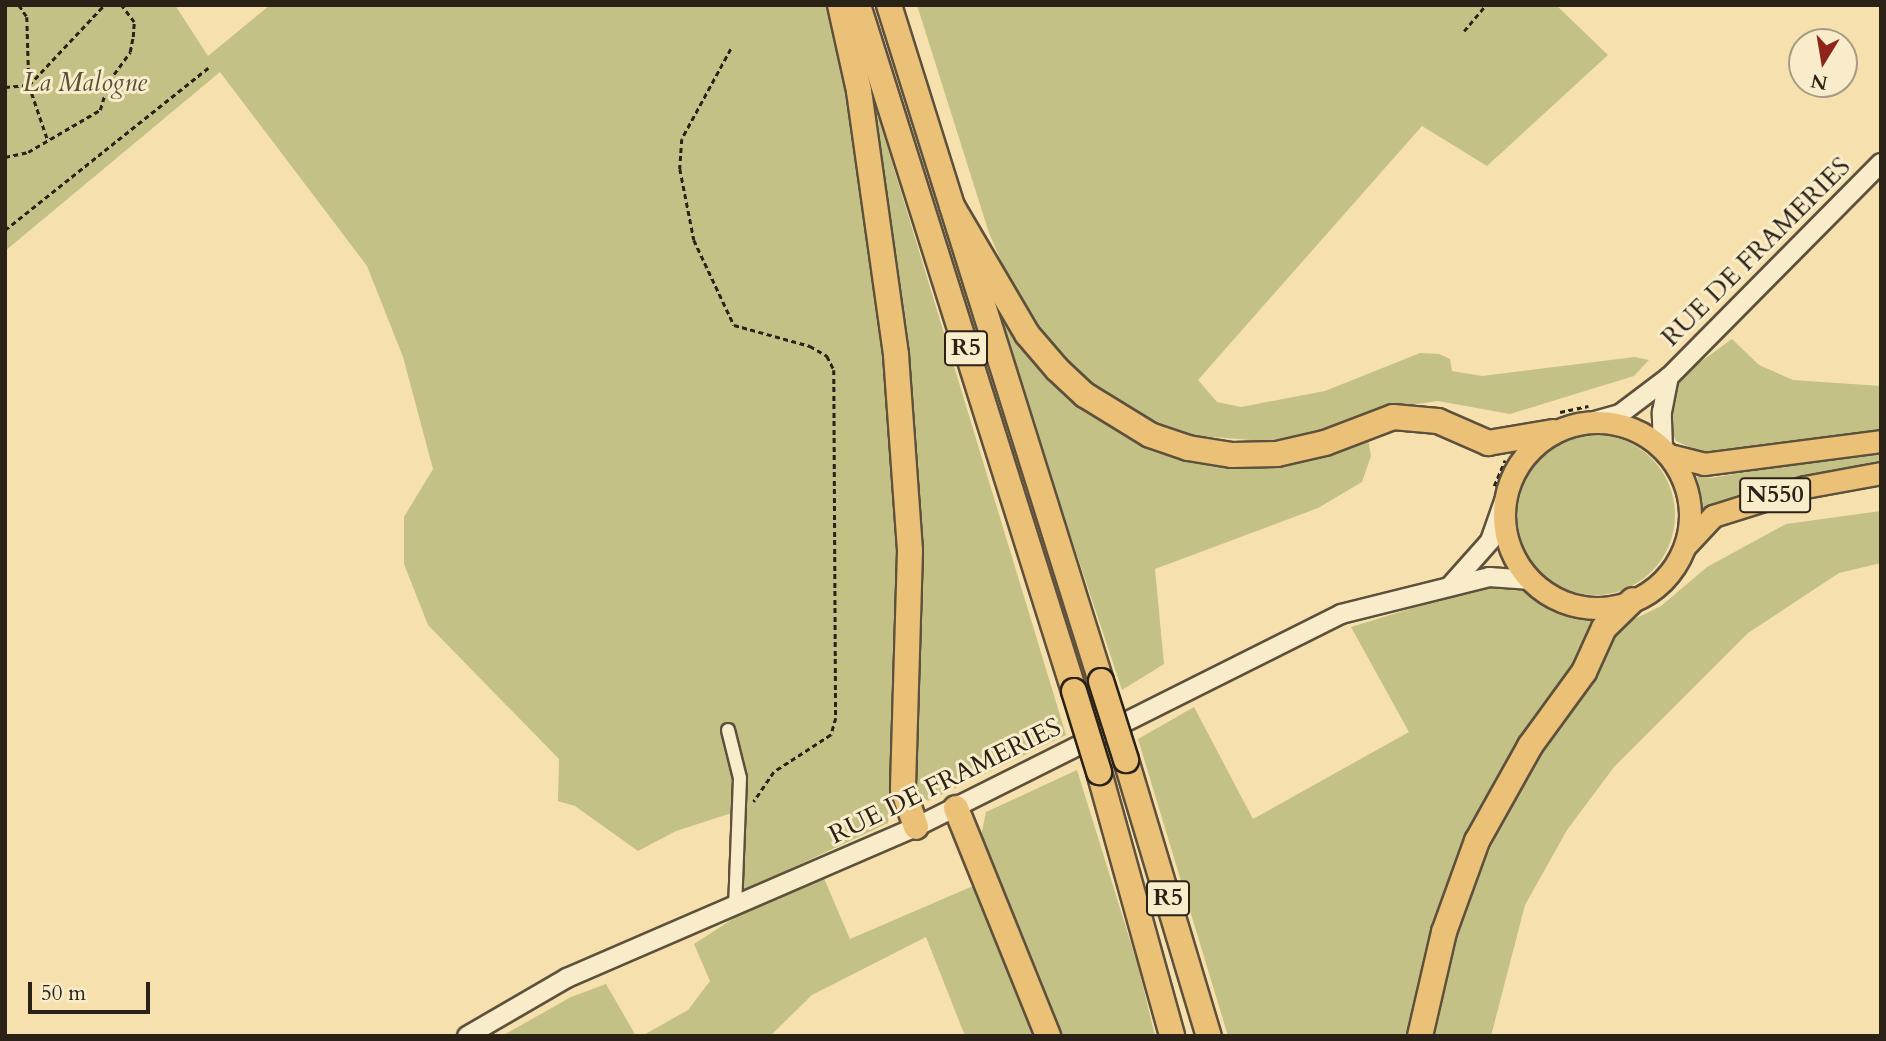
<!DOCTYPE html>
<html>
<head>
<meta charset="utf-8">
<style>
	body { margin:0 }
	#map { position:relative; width:1886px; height:1041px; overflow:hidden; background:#f6e1ae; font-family:Cardo,serif }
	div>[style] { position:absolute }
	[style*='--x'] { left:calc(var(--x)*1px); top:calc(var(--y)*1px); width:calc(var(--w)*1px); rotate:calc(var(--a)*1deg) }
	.green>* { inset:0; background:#c3c185 }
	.round { border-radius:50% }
	.path>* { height:2.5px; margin-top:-1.25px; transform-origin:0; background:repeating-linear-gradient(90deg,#2a2117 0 5px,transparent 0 8.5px) }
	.roads { filter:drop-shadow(2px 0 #5d513d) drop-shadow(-2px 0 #5d513d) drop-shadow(0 2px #5d513d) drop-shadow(0 -2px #5d513d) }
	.minor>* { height:12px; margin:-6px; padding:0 6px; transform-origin:6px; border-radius:6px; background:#f9ecca }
	.secondary>* { height:18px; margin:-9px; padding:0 9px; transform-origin:9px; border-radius:9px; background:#f9ecca }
	.trunk>* { height:21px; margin:-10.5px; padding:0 10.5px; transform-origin:10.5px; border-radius:10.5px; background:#ebc077 }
	.trunk>.ring { margin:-10.5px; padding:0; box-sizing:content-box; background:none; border:21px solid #ebc077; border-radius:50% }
	.motorway>* { height:24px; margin:-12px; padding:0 12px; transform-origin:12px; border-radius:12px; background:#ebc077 }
	.bridges { filter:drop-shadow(2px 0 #2a2117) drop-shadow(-2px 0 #2a2117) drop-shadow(0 2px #2a2117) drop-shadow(0 -2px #2a2117) }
	.motorway-bridge>* { height:24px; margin:-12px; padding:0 12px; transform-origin:12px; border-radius:12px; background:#ebc077 }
	span { translate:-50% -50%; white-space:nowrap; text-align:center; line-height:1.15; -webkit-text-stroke:6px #f9ecca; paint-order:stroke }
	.shield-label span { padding:2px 5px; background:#f9ecca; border:2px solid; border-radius:5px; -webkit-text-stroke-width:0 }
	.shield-label { font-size:24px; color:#2a2117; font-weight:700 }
	.park-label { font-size:26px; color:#585138; font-style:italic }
	.street-label { font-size:26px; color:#2a2117 }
	.frame { position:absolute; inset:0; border:7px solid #2a2117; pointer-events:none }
	.north { position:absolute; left:1788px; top:28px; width:70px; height:70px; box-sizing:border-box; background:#f9ecca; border:2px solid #a69b82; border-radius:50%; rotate:191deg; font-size:19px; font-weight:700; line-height:28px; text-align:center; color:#2a2117 }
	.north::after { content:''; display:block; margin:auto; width:24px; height:32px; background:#8f2418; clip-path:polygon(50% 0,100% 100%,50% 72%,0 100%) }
	.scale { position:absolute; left:28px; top:982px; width:122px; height:32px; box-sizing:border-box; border:4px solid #2a2117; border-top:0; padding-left:9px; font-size:21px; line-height:24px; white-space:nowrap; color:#2a2117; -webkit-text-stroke:5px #f9ecca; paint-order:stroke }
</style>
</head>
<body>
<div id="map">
	<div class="green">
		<div style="clip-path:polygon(5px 5px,175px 5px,208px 56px,270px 5px,828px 5px,861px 160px,885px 361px,899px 569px,897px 765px,888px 823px,743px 891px,735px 862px,738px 811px,676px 831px,638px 851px,575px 806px,558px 801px,559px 759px,428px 625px,404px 564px,404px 517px,433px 469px,403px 357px,367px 266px,220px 72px,5px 251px)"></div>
		<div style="clip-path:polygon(917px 5px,1556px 5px,1608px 55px,1487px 166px,1422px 126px,1198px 380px,1217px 402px,1241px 407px,1325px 391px,1420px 353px,1439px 354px,1450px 359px,1452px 371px,1482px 376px,1635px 357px,1649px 360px,1634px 376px,1510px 414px,1438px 401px,1376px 410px,1302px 437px,1264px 441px,1187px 435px,1126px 410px,1084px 379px,1046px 341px,1013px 288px,989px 233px)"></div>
		<div style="clip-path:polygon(868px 83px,1066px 735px,928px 801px,917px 793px,914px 778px)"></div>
		<div style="clip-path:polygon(1010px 321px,1163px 447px,1368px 438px,1371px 456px,1362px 482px,1318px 508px,1155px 569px,1164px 664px,1122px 690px,1001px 327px)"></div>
		<div style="clip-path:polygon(1732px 339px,1759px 365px,1793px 380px,1881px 386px,1881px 430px,1704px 454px,1676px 441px,1670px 426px,1671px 392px,1688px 371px)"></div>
		<div class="round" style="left:1515px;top:435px;width:160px;height:160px"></div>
		<div style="clip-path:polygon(1881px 451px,1881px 460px,1755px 487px,1703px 513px,1697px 475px,1710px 478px)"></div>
		<div style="clip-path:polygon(1881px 511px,1881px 563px,1839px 573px,1748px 633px,1614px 767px,1567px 830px,1525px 905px,1491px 1036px,1432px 1036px,1464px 907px,1485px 859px,1533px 761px,1600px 669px,1610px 639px,1622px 625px,1661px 606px,1707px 567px,1786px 524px)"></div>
		<div style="clip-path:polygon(1491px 584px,1519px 587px,1555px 607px,1599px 617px,1580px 659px,1537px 716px,1410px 1036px,1228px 1036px,1138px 739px,1194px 707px,1253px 819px,1409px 732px,1351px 627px)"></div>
		<div style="clip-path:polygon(1077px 770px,1138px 966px,1155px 1036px,1057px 1036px,981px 836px,986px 812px)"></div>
		<div style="clip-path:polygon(820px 869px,850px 939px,980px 883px,1035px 1036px,965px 1036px,926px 937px,812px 995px,770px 1036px,642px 1036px,688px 1010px,710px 981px,694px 944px,742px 913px,754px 899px)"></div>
		<div style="clip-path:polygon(606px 984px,636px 1036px,502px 1036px,571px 997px)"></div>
	</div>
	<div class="path">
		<div style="--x:19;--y:5;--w:14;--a:56"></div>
		<div style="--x:27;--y:17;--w:68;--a:88.3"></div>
		<div style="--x:29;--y:85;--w:56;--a:71.2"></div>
		<div style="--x:1464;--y:31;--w:34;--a:-50"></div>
		<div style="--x:731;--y:49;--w:102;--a:118.6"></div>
		<div style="--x:682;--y:139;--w:30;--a:94"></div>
		<div style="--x:680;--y:169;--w:72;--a:78.8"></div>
		<div style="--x:694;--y:240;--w:94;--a:64.8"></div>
		<div style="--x:734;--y:325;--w:79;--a:15.4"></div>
		<div style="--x:810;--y:346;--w:20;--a:30"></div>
		<div style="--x:827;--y:356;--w:16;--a:63"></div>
		<div style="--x:834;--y:370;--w:348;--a:89.7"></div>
		<div style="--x:836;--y:718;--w:18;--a:106"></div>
		<div style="--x:831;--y:735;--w:68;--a:147"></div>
		<div style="--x:774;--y:772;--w:36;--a:124"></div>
		<div style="--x:5;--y:87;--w:24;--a:-5"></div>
		<div style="--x:29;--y:85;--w:110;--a:-46.8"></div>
		<div style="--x:5;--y:157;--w:24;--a:-12"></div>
		<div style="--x:28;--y:152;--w:83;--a:-30.3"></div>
		<div style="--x:100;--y:110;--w:30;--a:-73"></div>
		<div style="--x:109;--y:81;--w:36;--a:-54"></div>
		<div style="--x:130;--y:52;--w:15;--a:-79"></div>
		<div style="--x:133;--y:37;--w:15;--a:-86"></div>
		<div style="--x:134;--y:22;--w:21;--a:-127"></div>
		<div style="--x:5;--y:230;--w:260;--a:-38.6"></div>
		<div style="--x:1560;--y:412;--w:29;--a:-12"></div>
		<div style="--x:1494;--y:486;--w:28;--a:-67"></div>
	</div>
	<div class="roads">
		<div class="minor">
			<div style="--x:728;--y:730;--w:49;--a:76"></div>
			<div style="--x:740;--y:778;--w:129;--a:92.2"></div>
		</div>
		<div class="secondary">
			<div style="--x:1595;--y:421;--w:26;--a:-16"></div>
			<div style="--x:1620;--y:414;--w:61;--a:-37.1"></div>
			<div style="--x:1669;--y:377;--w:301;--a:-45.3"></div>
			<div style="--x:1663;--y:449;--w:37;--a:-92"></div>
			<div style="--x:1662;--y:412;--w:36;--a:-79"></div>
			<div style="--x:1451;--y:585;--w:59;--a:-48.4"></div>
			<div style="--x:1490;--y:541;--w:42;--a:-70.7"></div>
			<div style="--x:467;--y:1036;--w:116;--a:-30.1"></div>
			<div style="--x:567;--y:978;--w:380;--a:-23.4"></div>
			<div style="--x:916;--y:827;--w:475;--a:-26.6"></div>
			<div style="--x:1341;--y:614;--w:153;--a:-14"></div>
			<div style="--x:1489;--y:577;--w:42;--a:4.1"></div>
		</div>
		<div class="trunk">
			<div class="ring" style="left:1504px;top:422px;width:165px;height:165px"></div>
			<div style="--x:1669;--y:455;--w:36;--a:14"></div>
			<div style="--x:1704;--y:464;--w:178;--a:-7.4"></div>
			<div style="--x:1686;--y:545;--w:40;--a:-47"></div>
			<div style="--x:1713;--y:516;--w:96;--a:-17.5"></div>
			<div style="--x:1805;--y:487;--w:77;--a:-10.4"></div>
		</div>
		<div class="motorway">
			<div style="--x:840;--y:5;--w:88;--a:77.5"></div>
			<div style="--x:859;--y:91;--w:267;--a:82"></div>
			<div style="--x:896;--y:355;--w:196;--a:85.9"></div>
			<div style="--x:910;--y:551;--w:238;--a:91.7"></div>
			<div style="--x:903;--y:789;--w:40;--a:71.1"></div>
			<div style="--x:858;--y:5;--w:719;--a:72.52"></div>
			<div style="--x:889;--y:5;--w:708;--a:72.59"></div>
			<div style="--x:952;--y:206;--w:148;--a:59.6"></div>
			<div style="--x:1027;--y:334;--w:46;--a:49.4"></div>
			<div style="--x:1057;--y:369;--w:38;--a:43"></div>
			<div style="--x:1085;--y:395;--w:76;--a:31.6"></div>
			<div style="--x:1150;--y:435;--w:40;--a:18.9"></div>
			<div style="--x:1188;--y:448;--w:45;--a:9"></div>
			<div style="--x:1232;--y:455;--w:45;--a:-1.3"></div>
			<div style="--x:1277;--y:454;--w:49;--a:-12.9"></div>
			<div style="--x:1325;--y:443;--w:73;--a:-20.9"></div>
			<div style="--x:1393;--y:417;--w:45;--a:5.1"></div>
			<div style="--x:1438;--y:421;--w:55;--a:23.7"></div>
			<div style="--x:1488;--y:443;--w:66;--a:-9.6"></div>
			<div style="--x:1126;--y:760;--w:288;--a:73.3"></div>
			<div style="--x:1099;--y:772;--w:274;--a:74.5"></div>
			<div style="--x:956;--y:808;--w:246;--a:68"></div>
			<div style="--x:1420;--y:1036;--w:107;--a:-77"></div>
			<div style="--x:1444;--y:932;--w:97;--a:-70.1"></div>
			<div style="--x:1477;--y:841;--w:109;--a:-60.8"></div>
			<div style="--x:1530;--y:746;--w:92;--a:-53.9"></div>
			<div style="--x:1584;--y:672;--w:48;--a:-65.6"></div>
			<div style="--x:1604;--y:628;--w:40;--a:-44"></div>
		</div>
	</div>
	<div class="bridges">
		<div class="motorway-bridge">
			<div style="--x:1101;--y:681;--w:83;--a:72.4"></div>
			<div style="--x:1074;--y:691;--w:85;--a:72.8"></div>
		</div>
	</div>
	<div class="shield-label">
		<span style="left:966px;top:348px">R5</span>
		<span style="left:1775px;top:495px">N550</span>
		<span style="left:1168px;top:898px">R5</span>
	</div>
	<div class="park-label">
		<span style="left:85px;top:83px">La Malogne</span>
	</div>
	<div class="street-label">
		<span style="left:1756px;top:252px;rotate:-45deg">RUE DE FRAMERIES</span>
		<span style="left:945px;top:781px;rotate:-26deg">RUE DE FRAMERIES</span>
	</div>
	<div class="frame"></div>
	<div class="north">N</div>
	<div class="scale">50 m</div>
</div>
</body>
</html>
